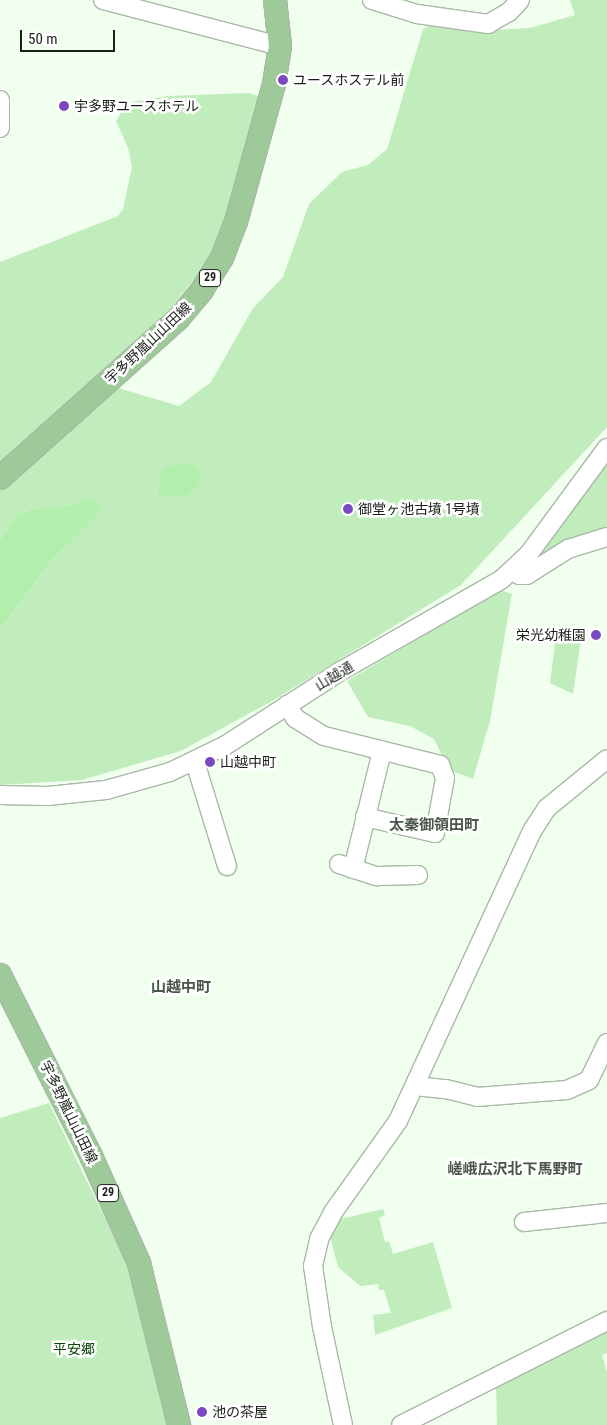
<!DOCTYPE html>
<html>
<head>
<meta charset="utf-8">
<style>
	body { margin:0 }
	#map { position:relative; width:607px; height:1425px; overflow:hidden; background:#f1ffef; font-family:"Roboto Condensed","Noto Sans JP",sans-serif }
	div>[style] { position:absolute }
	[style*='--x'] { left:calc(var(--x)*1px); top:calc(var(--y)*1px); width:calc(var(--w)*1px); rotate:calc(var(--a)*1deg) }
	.green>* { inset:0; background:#c1ecbc }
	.water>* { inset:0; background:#b3efac }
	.roads { filter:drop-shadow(1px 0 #a8b9a6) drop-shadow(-1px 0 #a8b9a6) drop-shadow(0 1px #a8b9a6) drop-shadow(0 -1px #a8b9a6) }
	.minor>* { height:18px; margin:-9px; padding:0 9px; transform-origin:9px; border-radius:9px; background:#fff }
	.major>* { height:22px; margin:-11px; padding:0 11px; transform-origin:11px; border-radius:11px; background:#9eca9a }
	.dots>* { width:14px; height:14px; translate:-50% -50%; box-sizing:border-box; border:2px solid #fff; border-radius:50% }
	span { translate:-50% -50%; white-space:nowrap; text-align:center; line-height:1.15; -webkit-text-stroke:5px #fff; paint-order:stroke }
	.shield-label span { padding:1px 4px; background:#fff; border:1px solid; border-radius:4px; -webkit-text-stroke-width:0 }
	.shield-label { font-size:12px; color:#1a2019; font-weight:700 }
	.poi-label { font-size:14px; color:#1a2019 }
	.left { translate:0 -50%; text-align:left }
	.right { translate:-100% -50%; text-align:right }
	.street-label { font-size:14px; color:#1a2019 }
	.park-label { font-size:14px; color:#084504 }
	.neighbourhood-label { font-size:15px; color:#485747; font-weight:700 }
	.scale { position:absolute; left:20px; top:30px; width:95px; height:22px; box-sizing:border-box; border:2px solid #1a2019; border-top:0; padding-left:6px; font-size:15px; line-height:18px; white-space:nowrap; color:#1a2019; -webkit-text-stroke:4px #fff; paint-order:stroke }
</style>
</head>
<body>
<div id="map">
	<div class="green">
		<div style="clip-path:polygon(570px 0,607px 0,607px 427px,461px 585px,272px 701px,181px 751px,82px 780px,0 785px,0 629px,52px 560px,84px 527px,90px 497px,68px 506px,30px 509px,14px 517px,0 541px,0 488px,115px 387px,179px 406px,211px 382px,253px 308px,283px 277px,309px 204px,342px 172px,368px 165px,387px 149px,423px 29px,436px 21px,492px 30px,530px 28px,575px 15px)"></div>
		<div style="clip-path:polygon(249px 93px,261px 97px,228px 217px,206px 265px,167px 312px,0 467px,0 262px,118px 216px,123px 209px,132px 167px,128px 148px,116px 121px,127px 103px,167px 96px)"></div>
		<div style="clip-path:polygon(607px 464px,607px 531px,537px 558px)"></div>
		<div style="clip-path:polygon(500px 590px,512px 594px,490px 721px,473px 779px,449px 770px,434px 739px,410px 726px,368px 717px,347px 681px)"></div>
		<div style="clip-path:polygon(557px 627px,582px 632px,573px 694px,550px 683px)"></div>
		<div style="clip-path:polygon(49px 1103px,134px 1278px,169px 1425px,0 1425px,0 1118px)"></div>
		<div style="clip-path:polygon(383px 1209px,385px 1215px,379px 1218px,385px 1242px,389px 1241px,393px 1254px,433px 1242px,452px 1308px,375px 1335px,373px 1315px,391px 1313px,384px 1290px,379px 1290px,378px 1284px,360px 1286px,338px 1267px,328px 1229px,332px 1221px)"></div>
		<div style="clip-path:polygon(607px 1321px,607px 1353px,602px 1355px,607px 1372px,607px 1425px,497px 1425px,496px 1385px)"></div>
	</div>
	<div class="water">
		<div style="clip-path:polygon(193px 463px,200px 472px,199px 485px,184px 497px,158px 495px,161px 470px,171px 465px)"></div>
		<div style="clip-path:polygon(90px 497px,100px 504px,98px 514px,52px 560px,0 629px,0 541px,14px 517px,30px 509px,68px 506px)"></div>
	</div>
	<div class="roads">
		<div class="minor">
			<div style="--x:103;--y:0;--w:183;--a:14.6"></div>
			<div style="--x:372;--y:0;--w:47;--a:17.3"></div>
			<div style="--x:417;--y:14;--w:72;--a:8"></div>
			<div style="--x:488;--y:24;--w:24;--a:-30"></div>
			<div style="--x:509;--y:12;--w:16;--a:-47"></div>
			<div style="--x:0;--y:100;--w:28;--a:90"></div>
			<div style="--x:513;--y:569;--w:8;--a:45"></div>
			<div style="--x:519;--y:575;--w:8;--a:0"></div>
			<div style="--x:527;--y:575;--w:49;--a:-32.4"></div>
			<div style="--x:568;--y:549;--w:41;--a:-17.1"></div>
			<div style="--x:287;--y:705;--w:15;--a:58"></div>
			<div style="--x:295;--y:718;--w:34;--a:32"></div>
			<div style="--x:324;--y:736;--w:120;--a:14"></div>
			<div style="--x:440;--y:765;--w:14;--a:69"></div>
			<div style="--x:445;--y:778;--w:56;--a:100.3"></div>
			<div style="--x:435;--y:833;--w:72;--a:-167.1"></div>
			<div style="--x:195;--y:762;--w:109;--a:72.9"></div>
			<div style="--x:0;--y:795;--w:48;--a:1.2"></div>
			<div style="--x:48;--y:796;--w:58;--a:-5.9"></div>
			<div style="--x:106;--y:790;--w:66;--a:-15.7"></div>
			<div style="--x:170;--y:772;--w:62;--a:-25.7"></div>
			<div style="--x:226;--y:745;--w:137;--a:-32.8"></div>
			<div style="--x:341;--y:671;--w:185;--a:-29.7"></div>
			<div style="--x:502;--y:579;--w:35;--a:-43"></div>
			<div style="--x:528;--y:555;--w:133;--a:-53.6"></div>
			<div style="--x:339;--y:864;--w:40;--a:18"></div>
			<div style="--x:377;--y:876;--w:41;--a:-1.4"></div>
			<div style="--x:353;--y:869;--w:122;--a:-76.2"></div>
			<div style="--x:415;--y:1086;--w:31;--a:6"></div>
			<div style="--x:446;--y:1089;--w:32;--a:14"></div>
			<div style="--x:477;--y:1097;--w:90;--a:-4.4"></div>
			<div style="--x:567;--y:1090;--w:24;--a:-24"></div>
			<div style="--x:589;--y:1080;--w:41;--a:-64.1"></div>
			<div style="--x:524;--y:1222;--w:83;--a:-6.2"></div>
			<div style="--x:343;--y:1425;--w:100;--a:-102.1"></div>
			<div style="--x:322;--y:1327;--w:62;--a:-98.4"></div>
			<div style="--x:313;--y:1266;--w:28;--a:-77"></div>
			<div style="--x:319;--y:1239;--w:32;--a:-62"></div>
			<div style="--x:334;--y:1211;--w:110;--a:-54.6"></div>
			<div style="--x:398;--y:1121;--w:319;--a:-65.2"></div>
			<div style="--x:532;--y:831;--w:27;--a:-57"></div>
			<div style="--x:547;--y:808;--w:77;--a:-39.2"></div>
			<div style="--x:401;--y:1425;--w:231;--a:-26.8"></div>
		</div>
		<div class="major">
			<div style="--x:0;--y:478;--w:239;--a:-41.8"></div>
			<div style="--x:178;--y:319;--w:38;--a:-50"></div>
			<div style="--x:202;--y:290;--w:38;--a:-58"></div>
			<div style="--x:222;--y:258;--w:39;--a:-69"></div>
			<div style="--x:236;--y:222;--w:143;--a:-74.6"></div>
			<div style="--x:274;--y:84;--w:38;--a:-81"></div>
			<div style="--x:280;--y:46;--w:46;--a:-96.2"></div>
			<div style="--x:0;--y:975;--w:203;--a:63.3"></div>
			<div style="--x:91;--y:1156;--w:117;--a:65.8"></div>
			<div style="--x:139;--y:1263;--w:167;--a:76.1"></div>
		</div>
	</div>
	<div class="dots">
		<div style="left:283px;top:80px;background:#7a48bf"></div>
		<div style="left:64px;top:106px;background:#7a48bf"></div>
		<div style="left:348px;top:509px;background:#7a48bf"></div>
		<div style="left:596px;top:635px;background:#7a48bf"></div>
		<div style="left:210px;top:762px;background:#7a48bf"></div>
		<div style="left:202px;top:1412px;background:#7a48bf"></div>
	</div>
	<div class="shield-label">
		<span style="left:210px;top:278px">29</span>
		<span style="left:108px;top:1193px">29</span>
	</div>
	<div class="poi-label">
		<span class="left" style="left:293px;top:80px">ユースホステル前</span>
		<span class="left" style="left:74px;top:106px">宇多野ユースホテル</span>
		<span class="left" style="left:358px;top:509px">御堂ヶ池古墳 1号墳</span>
		<span class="right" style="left:586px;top:635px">栄光幼稚園</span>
		<span class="left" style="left:220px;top:762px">山越中町</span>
		<span class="left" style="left:212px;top:1412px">池の茶屋</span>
	</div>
	<div class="street-label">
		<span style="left:148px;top:343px;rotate:-43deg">宇多野嵐山山田線</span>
		<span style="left:334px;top:676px;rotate:-31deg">山越通</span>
		<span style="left:69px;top:1112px;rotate:64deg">宇多野嵐山山田線</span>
	</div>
	<div class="park-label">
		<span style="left:74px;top:1349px">平安郷</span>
	</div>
	<div class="neighbourhood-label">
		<span style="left:434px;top:826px">太秦御領田町</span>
		<span style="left:181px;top:988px">山越中町</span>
		<span style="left:515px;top:1170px">嵯峨広沢北下馬野町</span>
	</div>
	<div class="scale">50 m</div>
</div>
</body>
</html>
